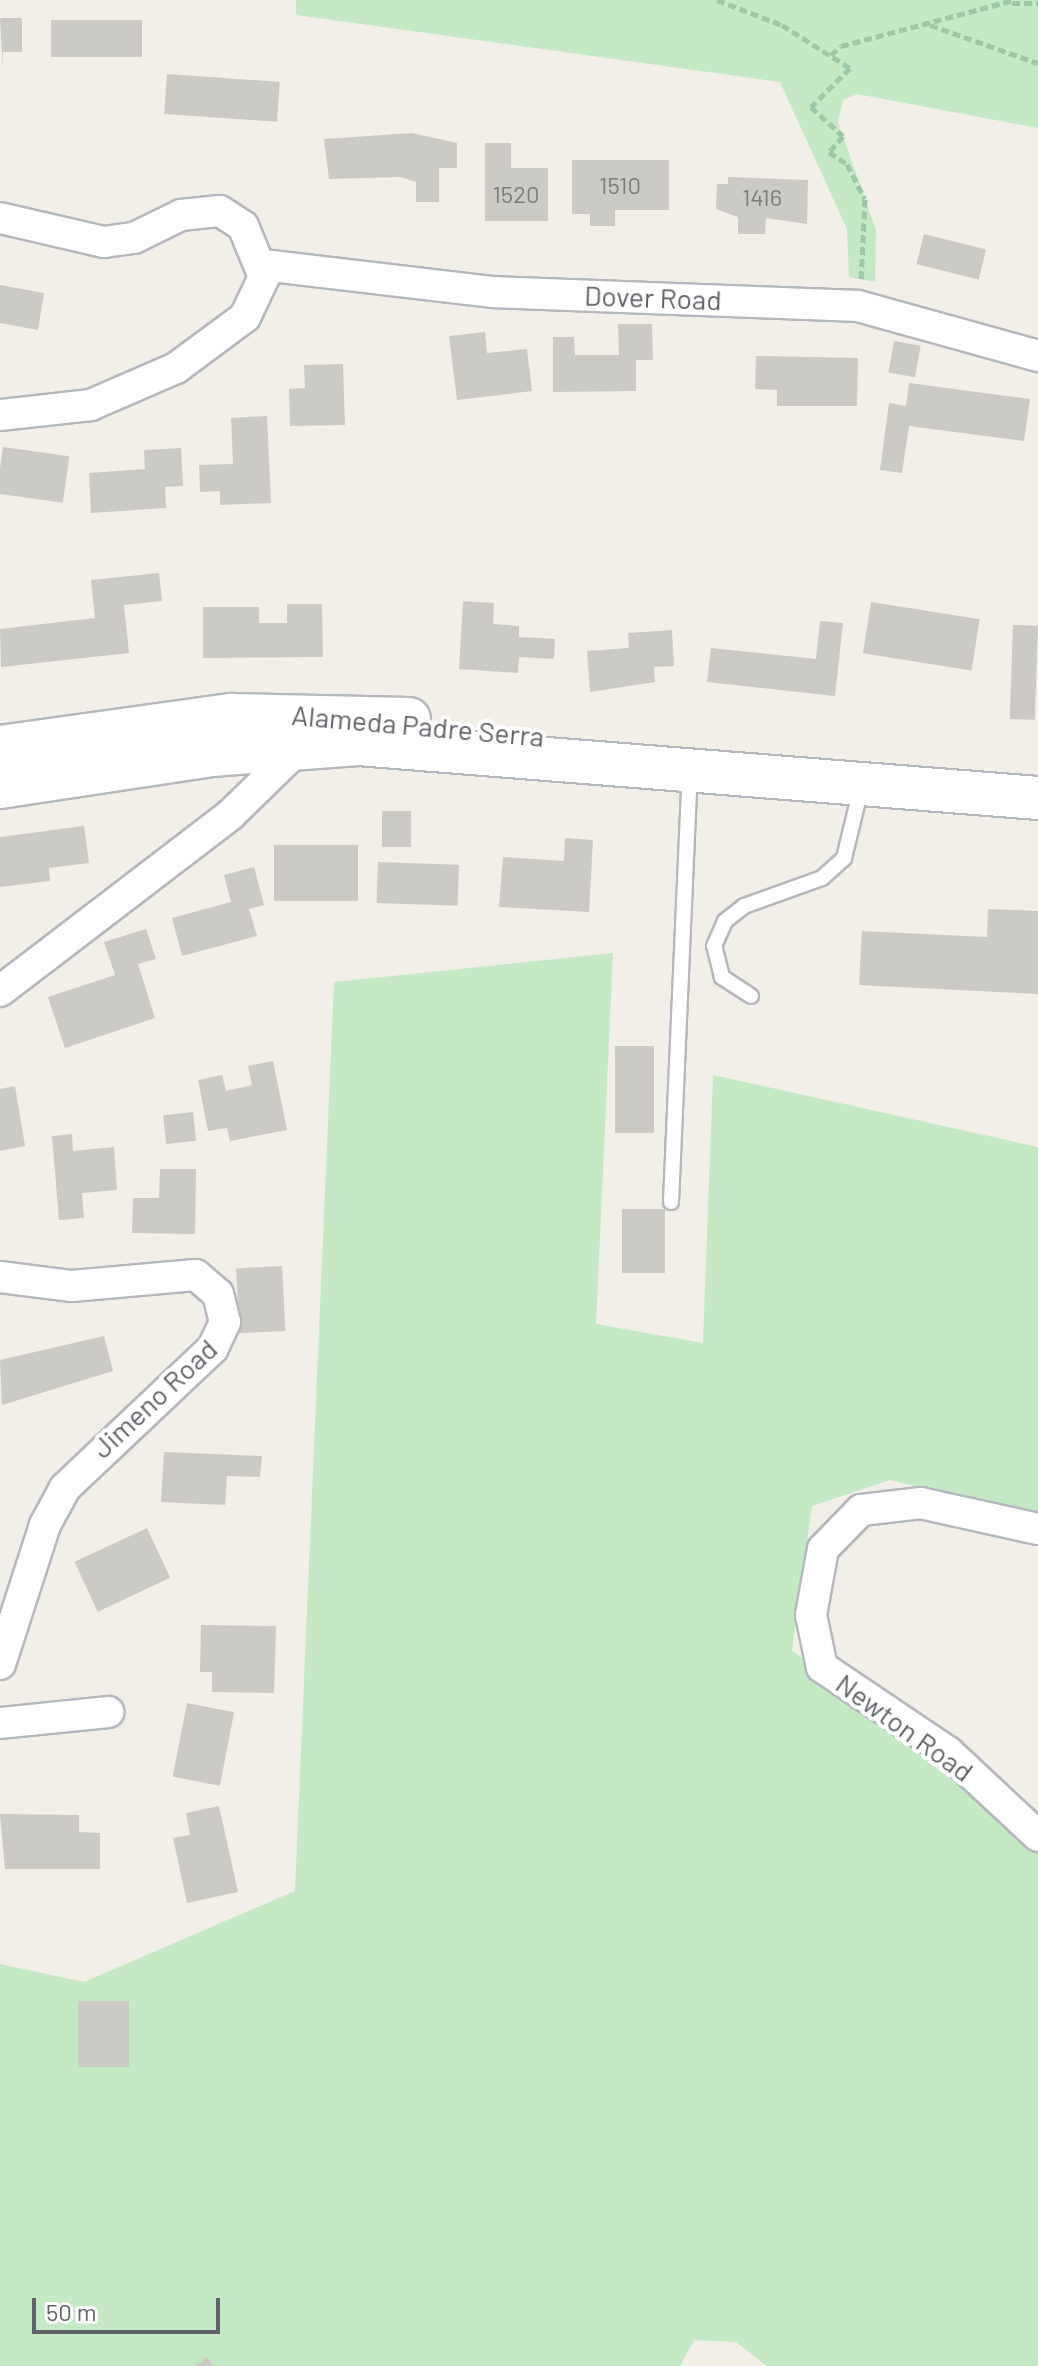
<!DOCTYPE html>
<html>
<head>
<meta charset="utf-8">
<style>
	body { margin:0 }
	#map { position:relative; width:1038px; height:2366px; overflow:hidden; background:#f1efe8; font-family:Barlow,sans-serif }
	div>[style] { position:absolute }
	[style*='--x'] { left:calc(var(--x)*1px); top:calc(var(--y)*1px); width:calc(var(--w)*1px); rotate:calc(var(--a)*1deg) }
	.green>* { inset:0; background:#c5e8c5 }
	.building>* { inset:0; background:#cccac5; transform-origin:0 0 }
	.path>* { height:5px; margin-top:-2.5px; transform-origin:0; background:repeating-linear-gradient(90deg,#9cc7a9 0 8px,transparent 0 12px) }
	.roads { filter:drop-shadow(2px 0 #b5b8bc) drop-shadow(-2px 0 #b5b8bc) drop-shadow(0 2px #b5b8bc) drop-shadow(0 -2px #b5b8bc) }
	.lane>* { height:14px; margin:-7px; padding:0 7px; transform-origin:7px; border-radius:7px; background:#fff }
	.street>* { height:30px; margin:-15px; padding:0 15px; transform-origin:15px; border-radius:15px; background:#fff }
	.secondary>* { height:42px; margin:-21px; padding:0 21px; transform-origin:21px; border-radius:21px; background:#fff }
	span { translate:-50% -50%; white-space:nowrap; text-align:center; line-height:1.15; -webkit-text-stroke:8px #fff; paint-order:stroke }
	.number-label { font-size:24px; color:#7a7d7f }
	.number-label span { -webkit-text-stroke-width:0 }
	.street-label { font-size:28px; color:#5f6368 }
	.scale { position:absolute; left:32px; top:2298px; width:188px; height:36px; box-sizing:border-box; border:4px solid #5f6368; border-top:0; padding-left:10px; font-size:24px; line-height:28px; white-space:nowrap; color:#5f6368; -webkit-text-stroke:6px #fff; paint-order:stroke }
</style>
</head>
<body>
<div id="map">
	<div class="green">
		<div style="clip-path:polygon(296px 0,1038px 0,1038px 128px,857px 94px,843px 100px,838px 122px,876px 230px,875px 282px,849px 277px,847px 229px,780px 82px,296px 15px)"></div>
		<div style="clip-path:polygon(613px 953px,596px 1324px,703px 1343px,713px 1075px,1038px 1147px,1038px 1517px,890px 1480px,812px 1506px,792px 1650px,1038px 1851px,1038px 2366px,767px 2366px,736px 2342px,694px 2340px,680px 2366px,0 2366px,0 1964px,84px 1982px,295px 1891px,334px 982px)"></div>
	</div>
	<div class="building">
		<div style="clip-path:polygon(0 18px,22px 18px,22px 52px,3px 52px,3px 70px)"></div>
		<div style="left:51px;top:20px;width:91px;height:37px"></div>
		<div style="left:167px;top:74px;width:113px;height:40px;rotate:4deg"></div>
		<div style="clip-path:polygon(412px 133px,457px 143px,457px 168px,439px 168px,439px 202px,416px 202px,416px 182px,401px 177px,329px 179px,324px 139px)"></div>
		<div style="clip-path:polygon(485px 143px,511px 143px,511px 168px,548px 168px,548px 221px,485px 221px)"></div>
		<div style="clip-path:polygon(572px 160px,669px 160px,669px 210px,615px 210px,615px 226px,590px 226px,590px 214px,572px 214px)"></div>
		<div style="clip-path:polygon(728px 177px,808px 180px,807px 224px,766px 218px,765px 234px,738px 234px,738px 217px,716px 209px,717px 184px,728px 184px)"></div>
		<div style="left:924px;top:234px;width:64px;height:31px;rotate:14deg"></div>
		<div style="clip-path:polygon(0 285px,44px 293px,38px 330px,0 323px)"></div>
		<div style="clip-path:polygon(618px 324px,652px 324px,653px 360px,636px 360px,636px 391px,553px 392px,553px 337px,574px 337px,575px 355px,619px 355px)"></div>
		<div style="clip-path:polygon(485px 332px,487px 353px,527px 349px,532px 391px,457px 400px,449px 336px)"></div>
		<div style="left:894px;top:341px;width:27px;height:32px;rotate:10deg"></div>
		<div style="clip-path:polygon(756px 356px,858px 358px,857px 406px,777px 406px,777px 390px,755px 389px)"></div>
		<div style="clip-path:polygon(343px 364px,345px 425px,290px 426px,289px 389px,305px 388px,304px 365px)"></div>
		<div style="clip-path:polygon(909px 383px,1030px 399px,1024px 441px,909px 426px,902px 473px,880px 470px,889px 403px,906px 406px)"></div>
		<div style="clip-path:polygon(267px 416px,271px 503px,220px 505px,220px 491px,200px 492px,199px 465px,233px 464px,231px 418px)"></div>
		<div style="left:3px;top:447px;width:67px;height:47px;rotate:8deg"></div>
		<div style="clip-path:polygon(181px 448px,183px 486px,165px 487px,166px 508px,91px 513px,89px 473px,145px 469px,144px 450px)"></div>
		<div style="clip-path:polygon(159px 573px,162px 601px,124px 605px,129px 653px,1px 667px,0 629px,95px 618px,91px 580px)"></div>
		<div style="clip-path:polygon(463px 601px,494px 603px,493px 624px,519px 626px,519px 637px,555px 639px,554px 659px,519px 657px,518px 673px,459px 669px)"></div>
		<div style="left:871px;top:602px;width:110px;height:52px;rotate:9deg"></div>
		<div style="clip-path:polygon(287px 604px,322px 604px,323px 657px,203px 658px,203px 607px,259px 607px,259px 623px,287px 623px)"></div>
		<div style="clip-path:polygon(820px 621px,843px 623px,835px 696px,707px 682px,711px 648px,816px 659px)"></div>
		<div style="left:1013px;top:625px;width:25px;height:94px;rotate:2deg"></div>
		<div style="clip-path:polygon(672px 630px,674px 666px,654px 667px,655px 682px,590px 692px,587px 651px,629px 648px,628px 633px)"></div>
		<div style="left:382px;top:811px;width:29px;height:36px"></div>
		<div style="clip-path:polygon(84px 826px,89px 863px,49px 868px,50px 881px,0 887px,0 837px)"></div>
		<div style="clip-path:polygon(565px 838px,593px 840px,589px 912px,499px 907px,503px 857px,564px 861px)"></div>
		<div style="left:274px;top:845px;width:84px;height:56px"></div>
		<div style="left:378px;top:862px;width:81px;height:41px;rotate:2deg"></div>
		<div style="clip-path:polygon(254px 867px,264px 905px,249px 909px,257px 936px,182px 956px,172px 918px,231px 902px,224px 875px)"></div>
		<div style="clip-path:polygon(988px 909px,1038px 911px,1038px 994px,859px 985px,862px 931px,987px 937px)"></div>
		<div style="clip-path:polygon(146px 929px,156px 959px,138px 964px,155px 1018px,65px 1048px,48px 997px,115px 975px,104px 942px)"></div>
		<div style="left:615px;top:1046px;width:39px;height:87px"></div>
		<div style="clip-path:polygon(273px 1061px,287px 1130px,230px 1141px,227px 1128px,208px 1131px,198px 1080px,222px 1075px,226px 1091px,252px 1085px,248px 1066px)"></div>
		<div style="clip-path:polygon(15px 1086px,25px 1146px,0 1151px,0 1089px)"></div>
		<div style="left:193px;top:1112px;width:29px;height:30px;rotate:84deg"></div>
		<div style="clip-path:polygon(72px 1134px,73px 1151px,114px 1147px,117px 1190px,82px 1193px,84px 1218px,59px 1220px,52px 1136px)"></div>
		<div style="clip-path:polygon(160px 1169px,196px 1169px,195px 1234px,132px 1233px,133px 1198px,159px 1198px)"></div>
		<div style="left:622px;top:1209px;width:43px;height:64px"></div>
		<div style="left:282px;top:1266px;width:65px;height:46px;rotate:87deg"></div>
		<div style="clip-path:polygon(104px 1336px,113px 1371px,2px 1405px,0 1360px)"></div>
		<div style="clip-path:polygon(164px 1452px,262px 1456px,260px 1477px,227px 1476px,225px 1505px,161px 1502px)"></div>
		<div style="left:147px;top:1528px;width:55px;height:80px;rotate:65deg"></div>
		<div style="clip-path:polygon(201px 1625px,276px 1626px,274px 1693px,212px 1692px,212px 1672px,200px 1672px)"></div>
		<div style="left:187px;top:1703px;width:48px;height:75px;rotate:11deg"></div>
		<div style="clip-path:polygon(219px 1806px,238px 1892px,187px 1903px,173px 1838px,190px 1835px,186px 1813px)"></div>
		<div style="clip-path:polygon(0 1814px,79px 1815px,79px 1832px,100px 1833px,100px 1869px,5px 1869px)"></div>
		<div style="left:78px;top:2001px;width:51px;height:66px"></div>
		<div style="clip-path:polygon(207px 2357px,214px 2366px,195px 2366px)"></div>
	</div>
	<div class="path">
		<div style="--x:717;--y:0;--w:70;--a:21"></div>
		<div style="--x:782;--y:25;--w:80;--a:32.3"></div>
		<div style="--x:850;--y:68;--w:55;--a:135"></div>
		<div style="--x:811;--y:107;--w:43;--a:42.2"></div>
		<div style="--x:843;--y:136;--w:21;--a:131"></div>
		<div style="--x:829;--y:152;--w:22;--a:34"></div>
		<div style="--x:847;--y:164;--w:39;--a:63"></div>
		<div style="--x:865;--y:199;--w:82;--a:92.8"></div>
		<div style="--x:1012;--y:3;--w:26;--a:0"></div>
		<div style="--x:930;--y:25;--w:114;--a:19.4"></div>
		<div style="--x:831;--y:55;--w:13;--a:-42"></div>
		<div style="--x:841;--y:46;--w:179;--a:-14.9"></div>
	</div>
	<div class="roads">
		<div class="lane">
			<div style="--x:751;--y:996;--w:35;--a:-147"></div>
			<div style="--x:722;--y:977;--w:32;--a:-104"></div>
			<div style="--x:714;--y:946;--w:27;--a:-66"></div>
			<div style="--x:725;--y:921;--w:24;--a:-38"></div>
			<div style="--x:744;--y:906;--w:83;--a:-19.7"></div>
			<div style="--x:822;--y:878;--w:30;--a:-42"></div>
			<div style="--x:844;--y:858;--w:72;--a:-76.3"></div>
			<div style="--x:671;--y:1202;--w:430;--a:-87.5"></div>
		</div>
		<div class="street">
			<div style="--x:0;--y:218;--w:107;--a:13"></div>
			<div style="--x:104;--y:242;--w:30;--a:-8"></div>
			<div style="--x:134;--y:238;--w:52;--a:-26.1"></div>
			<div style="--x:181;--y:215;--w:39;--a:-6"></div>
			<div style="--x:220;--y:211;--w:27;--a:33"></div>
			<div style="--x:243;--y:226;--w:55;--a:67.6"></div>
			<div style="--x:264;--y:277;--w:44;--a:115.4"></div>
			<div style="--x:245;--y:317;--w:86;--a:143.5"></div>
			<div style="--x:176;--y:368;--w:93;--a:156.5"></div>
			<div style="--x:91;--y:405;--w:92;--a:173.7"></div>
			<div style="--x:263;--y:265;--w:232;--a:6.7"></div>
			<div style="--x:493;--y:292;--w:365;--a:2.2"></div>
			<div style="--x:858;--y:306;--w:187;--a:15.5"></div>
			<div style="--x:0;--y:991;--w:290;--a:-37.4"></div>
			<div style="--x:230;--y:815;--w:98;--a:-44.2"></div>
			<div style="--x:0;--y:1277;--w:73;--a:7.1"></div>
			<div style="--x:72;--y:1286;--w:124;--a:-5.1"></div>
			<div style="--x:196;--y:1275;--w:29;--a:41"></div>
			<div style="--x:218;--y:1294;--w:29;--a:76"></div>
			<div style="--x:225;--y:1322;--w:29;--a:115"></div>
			<div style="--x:213;--y:1348;--w:204;--a:136.6"></div>
			<div style="--x:65;--y:1488;--w:42;--a:118.4"></div>
			<div style="--x:45;--y:1525;--w:146;--a:107.9"></div>
			<div style="--x:1038;--y:1529;--w:120;--a:-167.5"></div>
			<div style="--x:921;--y:1503;--w:60;--a:173.3"></div>
			<div style="--x:861;--y:1510;--w:54;--a:134.3"></div>
			<div style="--x:823;--y:1549;--w:67;--a:100.3"></div>
			<div style="--x:811;--y:1615;--w:53;--a:78.1"></div>
			<div style="--x:822;--y:1667;--w:152;--a:34"></div>
			<div style="--x:948;--y:1752;--w:123;--a:43"></div>
			<div style="--x:0;--y:1723;--w:109;--a:-5.8"></div>
		</div>
		<div class="secondary">
			<div style="--x:0;--y:747;--w:234;--a:-7.9"></div>
			<div style="--x:232;--y:715;--w:177;--a:1.3"></div>
			<div style="--x:0;--y:787;--w:213;--a:-8.6"></div>
			<div style="--x:211;--y:755;--w:147;--a:-4.3"></div>
			<div style="--x:358;--y:744;--w:682;--a:4.54"></div>
		</div>
	</div>
	<div class="number-label">
		<span style="left:620px;top:185px">1510</span>
		<span style="left:516px;top:194px">1520</span>
		<span style="left:762px;top:197px">1416</span>
	</div>
	<div class="street-label">
		<span style="left:653px;top:297px;rotate:2deg">Dover Road</span>
		<span style="left:418px;top:725px;rotate:5deg">Alameda Padre Serra</span>
		<span style="left:154px;top:1398px;rotate:-43deg">Jimeno Road</span>
		<span style="left:905px;top:1727px;rotate:36deg">Newton Road</span>
	</div>
	<div class="scale">50 m</div>
</div>
</body>
</html>
